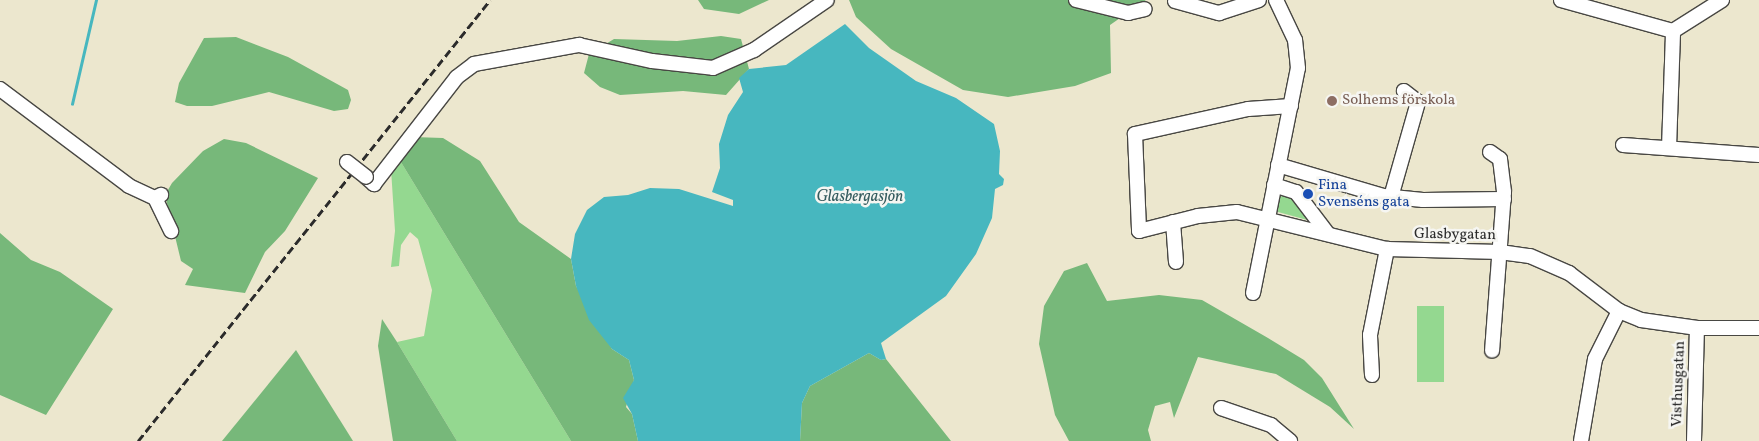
<!DOCTYPE html>
<html>
<head>
<meta charset="utf-8">
<style>
	body { margin:0 }
	#map { position:relative; width:1759px; height:441px; overflow:hidden; background:#ece7ce; font-family:Vollkorn,serif }
	div>[style] { position:absolute }
	[style*='--x'] { left:calc(var(--x)*1px); top:calc(var(--y)*1px); width:calc(var(--w)*1px); rotate:calc(var(--a)*1deg) }
	.green>* { inset:0; background:#94d890; transform-origin:0 0 }
	.forest>* { inset:0; background:#77b87a }
	.water>* { inset:0; background:#47b7bf }
	.stream>* { height:2.5px; margin:-1.25px; padding:0 1.25px; transform-origin:1.25px; border-radius:1.25px; background:#47b7bf }
	.roads { filter:drop-shadow(1px 0 #484743) drop-shadow(-1px 0 #484743) drop-shadow(0 1px #484743) drop-shadow(0 -1px #484743) }
	.minor>* { height:14px; margin:-7px; padding:0 7px; transform-origin:7px; border-radius:7px; background:#fff }
	.rail>* { height:2.5px; margin-top:-1.25px; transform-origin:0; background:repeating-linear-gradient(90deg,#2b2b2b 0 8px,transparent 0 12px) }
	.bridges { filter:drop-shadow(1px 0 #484743) drop-shadow(-1px 0 #484743) drop-shadow(0 1px #484743) drop-shadow(0 -1px #484743) }
	.minor-bridge>* { height:14px; margin:-7px; padding:0 7px; transform-origin:7px; border-radius:7px; background:#fff }
	.dots>* { width:14px; height:14px; translate:-50% -50%; box-sizing:border-box; border:2px solid #f6f6f2; border-radius:50% }
	span { translate:-50% -50%; white-space:nowrap; text-align:center; line-height:1.15; -webkit-text-stroke:5px #f6f6f2; paint-order:stroke }
	.education-label { font-size:15px; color:#785e54 }
	.left { translate:0 -50%; text-align:left }
	.transit-label { font-size:15px; color:#164399 }
	.street-label { font-size:15px; color:#2b2b2b }
	.water-label { font-size:16px; color:#355c5f; font-style:italic }
</style>
</head>
<body>
<div id="map">
	<div class="green">
		<div style="clip-path:polygon(396px 154px,571px 441px,457px 441px,397px 342px,424px 336px,432px 290px,418px 239px,410px 232px,401px 245px,399px 266px,391px 267px,395px 231px,391px 169px)"></div>
		<div style="clip-path:polygon(1286px 194px,1292px 196px,1311px 221px,1278px 212px,1276px 199px)"></div>
		<div style="left:1417px;top:306px;width:27px;height:76px"></div>
	</div>
	<div class="forest">
		<div style="clip-path:polygon(698px 0,769px 0,739px 14px,704px 9px)"></div>
		<div style="clip-path:polygon(849px 0,1146px 0,1110px 25px,1111px 73px,1075px 86px,1008px 97px,963px 90px,891px 49px,856px 17px)"></div>
		<div style="clip-path:polygon(721px 36px,741px 39px,749px 69px,726px 95px,683px 91px,620px 95px,600px 87px,584px 73px,589px 54px,614px 39px,677px 41px)"></div>
		<div style="clip-path:polygon(236px 37px,288px 57px,348px 90px,351px 100px,348px 109px,334px 111px,269px 92px,212px 106px,187px 106px,175px 102px,179px 83px,204px 38px)"></div>
		<div style="clip-path:polygon(413px 137px,443px 138px,480px 161px,519px 222px,571px 259px,576px 286px,612px 349px,629px 360px,634px 380px,626px 407px,632px 414px,638px 441px,571px 441px,396px 154px)"></div>
		<div style="clip-path:polygon(224px 139px,246px 143px,318px 178px,285px 231px,265px 252px,245px 293px,185px 285px,193px 269px,181px 261px,165px 195px,172px 183px,203px 151px)"></div>
		<div style="clip-path:polygon(0 233px,31px 260px,60px 272px,113px 309px,46px 415px,0 395px)"></div>
		<div style="clip-path:polygon(1087px 263px,1107px 301px,1159px 295px,1202px 300px,1268px 338px,1304px 360px,1322px 378px,1354px 429px,1330px 407px,1276px 374px,1198px 357px,1174px 418px,1170px 402px,1155px 406px,1148px 430px,1151px 441px,1069px 441px,1055px 415px,1039px 344px,1044px 306px,1064px 271px)"></div>
		<div style="clip-path:polygon(382px 319px,397px 342px,457px 441px,393px 441px,378px 346px)"></div>
		<div style="clip-path:polygon(296px 350px,353px 441px,222px 441px)"></div>
		<div style="clip-path:polygon(869px 353px,881px 360px,886px 359px,951px 441px,800px 441px,802px 403px,810px 386px)"></div>
	</div>
	<div class="water">
		<div style="clip-path:polygon(845px 24px,869px 48px,916px 81px,956px 98px,994px 124px,1000px 151px,999px 174px,1004px 179px,1003px 185px,995px 189px,992px 218px,976px 254px,946px 296px,881px 343px,886px 359px,881px 360px,869px 353px,810px 386px,802px 403px,800px 441px,638px 441px,632px 414px,623px 398px,634px 380px,629px 360px,612px 349px,589px 320px,576px 286px,571px 259px,575px 234px,587px 210px,604px 197px,628px 195px,650px 188px,679px 189px,733px 206px,733px 200px,712px 192px,720px 168px,719px 144px,728px 115px,743px 92px,739px 78px,749px 69px,786px 65px)"></div>
	</div>
	<div class="stream">
		<div style="--x:72;--y:104;--w:107;--a:-77"></div>
	</div>
	<div class="roads">
		<div class="minor">
			<div style="--x:1076;--y:0;--w:54;--a:14"></div>
			<div style="--x:1128;--y:13;--w:17;--a:-13"></div>
			<div style="--x:1561;--y:0;--w:116;--a:15.5"></div>
			<div style="--x:1673;--y:31;--w:58;--a:-32.3"></div>
			<div style="--x:1175;--y:1;--w:46;--a:15.3"></div>
			<div style="--x:1219;--y:13;--w:42;--a:-18"></div>
			<div style="--x:0;--y:89;--w:161;--a:36.9"></div>
			<div style="--x:129;--y:186;--w:29;--a:25"></div>
			<div style="--x:155;--y:198;--w:7;--a:-27"></div>
			<div style="--x:1291;--y:106;--w:43;--a:176"></div>
			<div style="--x:1248;--y:109;--w:116;--a:167.5"></div>
			<div style="--x:1135;--y:134;--w:97;--a:87.6"></div>
			<div style="--x:1139;--y:231;--w:61;--a:-14.3"></div>
			<div style="--x:1198;--y:216;--w:39;--a:-6"></div>
			<div style="--x:1237;--y:212;--w:154;--a:13.9"></div>
			<div style="--x:1387;--y:249;--w:113;--a:1.5"></div>
			<div style="--x:1500;--y:252;--w:30;--a:8"></div>
			<div style="--x:1530;--y:256;--w:43;--a:23.6"></div>
			<div style="--x:1569;--y:273;--w:63;--a:37.2"></div>
			<div style="--x:1619;--y:311;--w:24;--a:22"></div>
			<div style="--x:1641;--y:320;--w:57;--a:8.1"></div>
			<div style="--x:1697;--y:328;--w:62;--a:0"></div>
			<div style="--x:1623;--y:145;--w:136;--a:4.2"></div>
			<div style="--x:1669;--y:148;--w:117;--a:-88"></div>
			<div style="--x:1490;--y:152;--w:12;--a:35"></div>
			<div style="--x:1500;--y:159;--w:33;--a:83"></div>
			<div style="--x:1504;--y:192;--w:159;--a:94.3"></div>
			<div style="--x:1278;--y:165;--w:109;--a:16.4"></div>
			<div style="--x:1383;--y:196;--w:40;--a:5.7"></div>
			<div style="--x:1423;--y:200;--w:81;--a:-0.7"></div>
			<div style="--x:366;--y:177;--w:11;--a:41"></div>
			<div style="--x:374;--y:184;--w:135;--a:-52.2"></div>
			<div style="--x:457;--y:77;--w:21;--a:-37"></div>
			<div style="--x:474;--y:64;--w:107;--a:-10.3"></div>
			<div style="--x:579;--y:45;--w:75;--a:12.4"></div>
			<div style="--x:652;--y:61;--w:61;--a:6.5"></div>
			<div style="--x:713;--y:68;--w:45;--a:-23.7"></div>
			<div style="--x:754;--y:50;--w:88;--a:-34.4"></div>
			<div style="--x:1274;--y:185;--w:23;--a:18"></div>
			<div style="--x:1296;--y:192;--w:53;--a:52.7"></div>
			<div style="--x:1391;--y:197;--w:99;--a:-74.1"></div>
			<div style="--x:1418;--y:102;--w:18;--a:-142"></div>
			<div style="--x:155;--y:198;--w:37;--a:64"></div>
			<div style="--x:1173;--y:222;--w:40;--a:85.7"></div>
			<div style="--x:1253;--y:293;--w:229;--a:-78.7"></div>
			<div style="--x:1298;--y:68;--w:28;--a:-96"></div>
			<div style="--x:1295;--y:40;--w:44;--a:-115.4"></div>
			<div style="--x:1372;--y:375;--w:40;--a:-92.9"></div>
			<div style="--x:1370;--y:335;--w:88;--a:-78.8"></div>
			<div style="--x:1221;--y:408;--w:53;--a:18.8"></div>
			<div style="--x:1271;--y:425;--w:25;--a:40"></div>
			<div style="--x:1581;--y:441;--w:83;--a:-80.3"></div>
			<div style="--x:1595;--y:359;--w:54;--a:-63.4"></div>
			<div style="--x:1694;--y:441;--w:113;--a:-88.5"></div>
		</div>
	</div>
	<div class="rail">
		<div style="--x:138;--y:441;--w:564;--a:-51.4"></div>
	</div>
	<div class="bridges">
		<div class="minor-bridge">
			<div style="--x:347;--y:162;--w:24;--a:38"></div>
		</div>
	</div>
	<div class="dots">
		<div style="left:1332px;top:101px;background:#8d6e63"></div>
		<div style="left:1308px;top:194px;background:#1a4fb4"></div>
	</div>
	<div class="education-label">
		<span class="left" style="left:1342px;top:101px">Solhems förskola</span>
	</div>
	<div class="transit-label">
		<span class="left" style="left:1318px;top:194px">Fina<br>Svenséns gata</span>
	</div>
	<div class="street-label">
		<span style="left:1455px;top:235px;rotate:1deg">Glasbygatan</span>
		<span style="left:1679px;top:384px;rotate:-88deg">Visthusgatan</span>
	</div>
	<div class="water-label">
		<span style="left:860px;top:197px">Glasbergasjön</span>
	</div>
</div>
</body>
</html>
